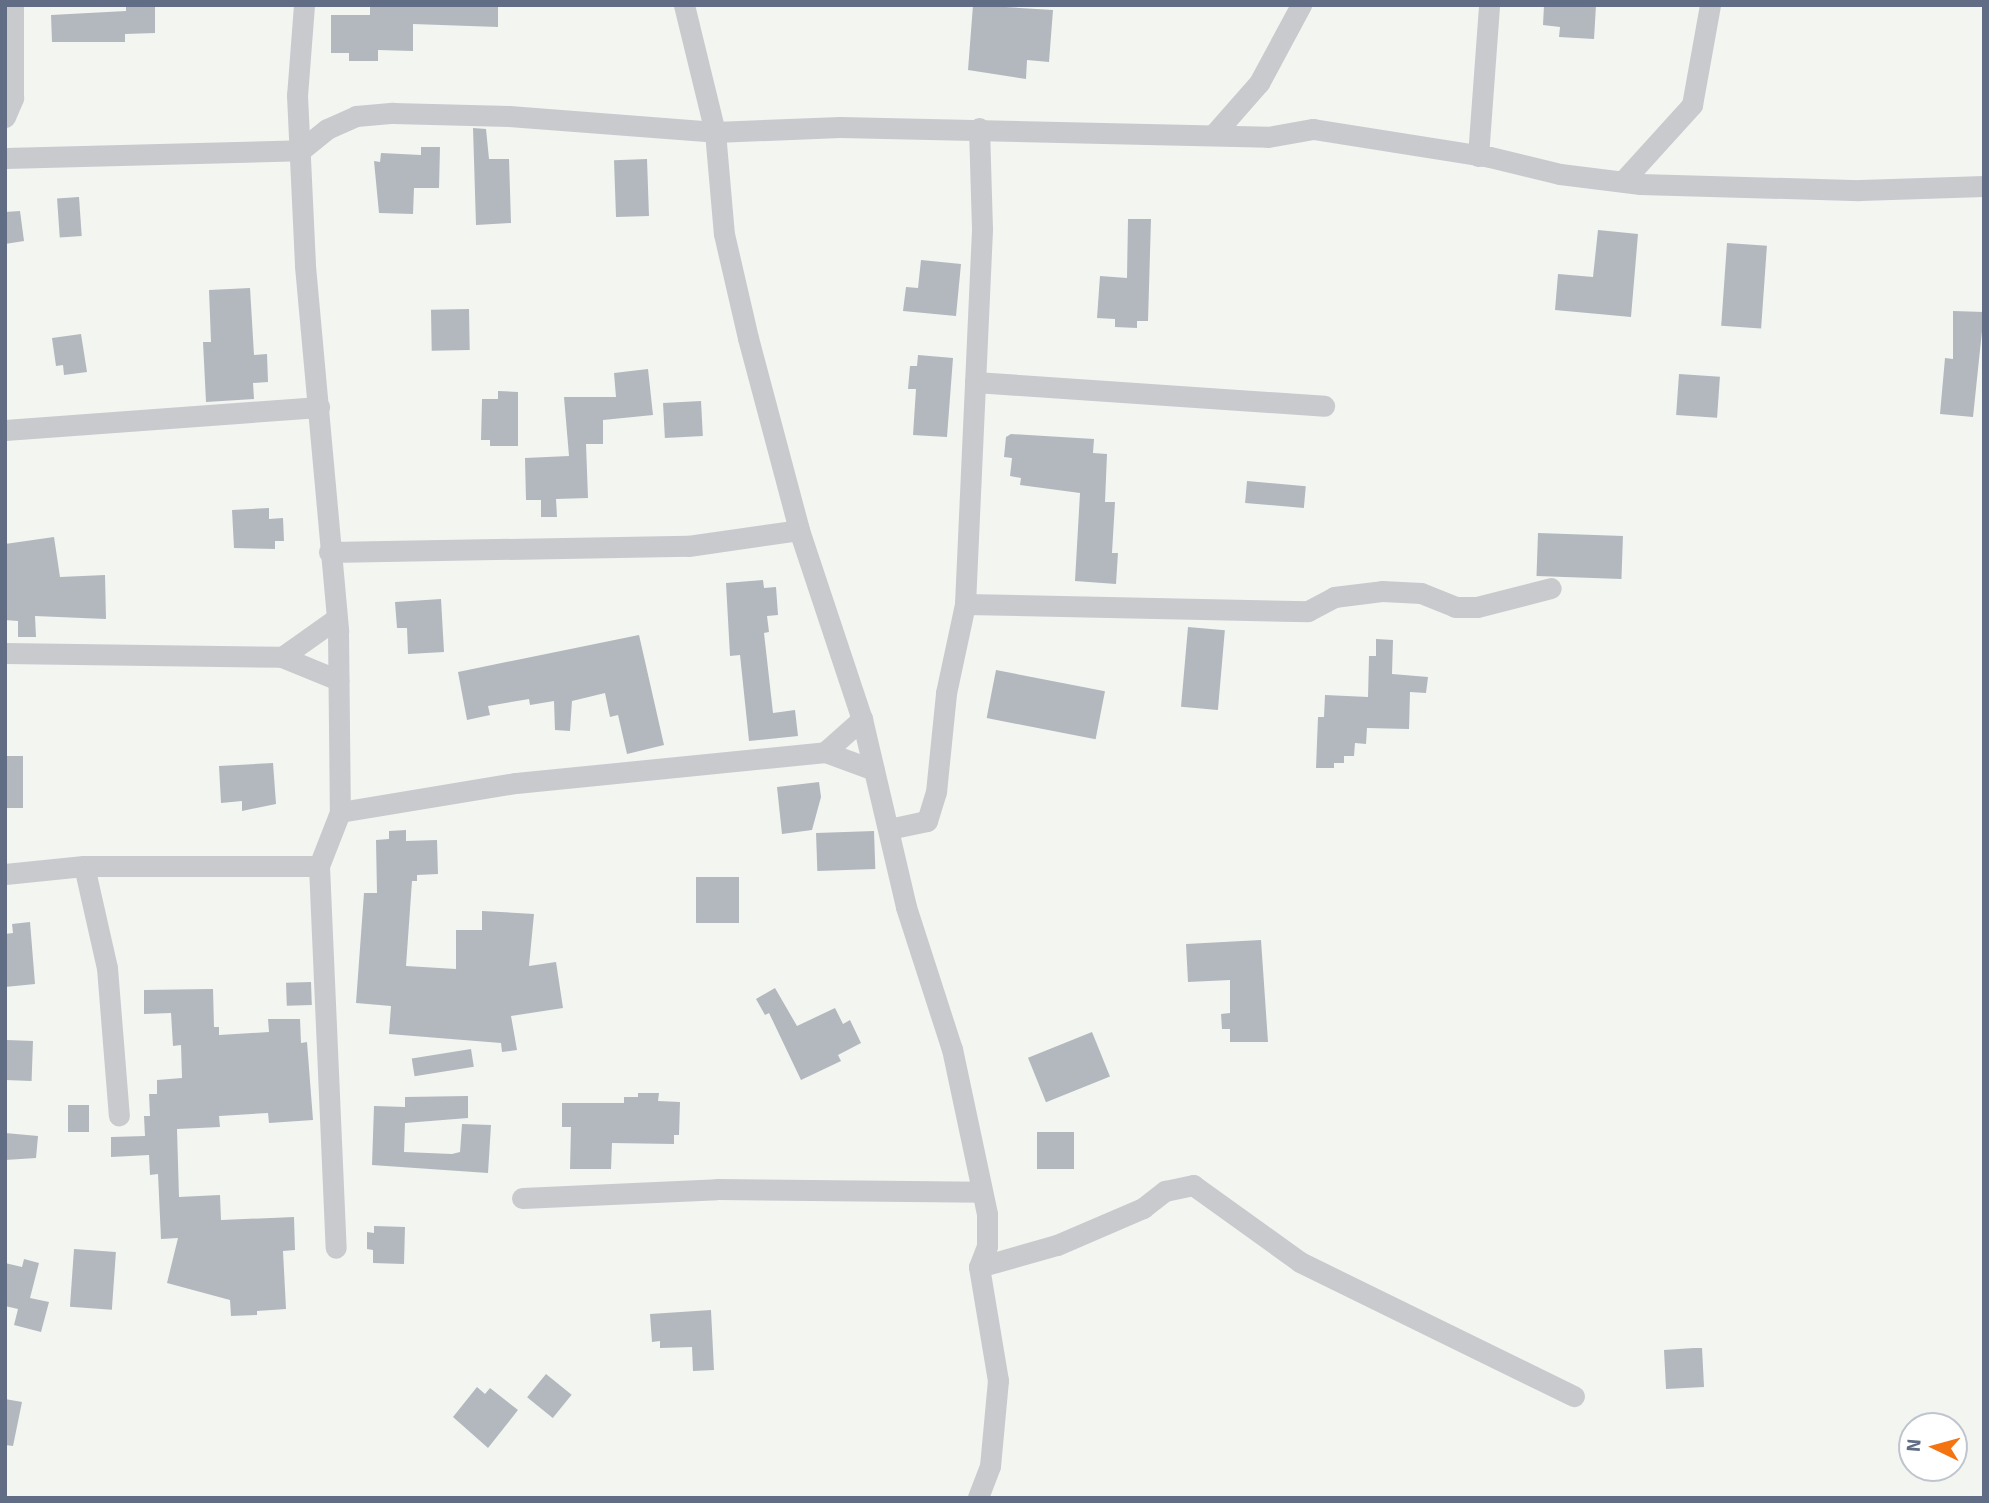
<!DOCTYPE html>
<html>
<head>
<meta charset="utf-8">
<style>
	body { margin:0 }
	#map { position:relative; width:1989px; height:1503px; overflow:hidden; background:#f3f5f0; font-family:Signika,sans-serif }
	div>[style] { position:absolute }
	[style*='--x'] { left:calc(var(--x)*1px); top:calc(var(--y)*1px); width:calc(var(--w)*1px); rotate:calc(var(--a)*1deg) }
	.building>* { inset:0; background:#b2b8be; transform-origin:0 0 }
	.street>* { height:21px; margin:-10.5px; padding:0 10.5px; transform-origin:10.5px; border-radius:10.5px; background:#c8cace }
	span { translate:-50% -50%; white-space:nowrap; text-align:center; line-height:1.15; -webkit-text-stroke:7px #fff; paint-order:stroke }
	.frame { position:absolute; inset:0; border:7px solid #606d84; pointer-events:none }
	.north { position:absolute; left:1898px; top:1412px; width:70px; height:70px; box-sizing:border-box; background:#fff; border:2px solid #bfc5ce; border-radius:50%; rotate:275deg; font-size:19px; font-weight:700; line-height:28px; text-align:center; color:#606d84 }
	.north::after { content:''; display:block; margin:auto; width:24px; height:32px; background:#f37411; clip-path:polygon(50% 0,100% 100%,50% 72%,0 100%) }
</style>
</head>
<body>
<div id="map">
	<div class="building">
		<div style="clip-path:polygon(126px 5px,155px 5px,155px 33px,125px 34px,125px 42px,52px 42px,51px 15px,126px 11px)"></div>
		<div style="clip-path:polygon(370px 5px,498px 5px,498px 27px,413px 24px,413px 51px,378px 50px,378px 61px,349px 61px,349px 53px,331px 53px,331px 15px,370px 15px)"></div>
		<div style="clip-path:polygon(973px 5px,1053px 10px,1049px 62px,1027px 60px,1026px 79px,968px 70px)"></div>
		<div style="clip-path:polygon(1544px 5px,1596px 5px,1594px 39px,1559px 37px,1560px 27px,1543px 25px)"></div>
		<div style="clip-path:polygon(473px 128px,486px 129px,489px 159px,509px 159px,511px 223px,476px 225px)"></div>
		<div style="clip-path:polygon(421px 147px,440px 147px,439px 188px,414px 188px,413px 214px,379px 213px,374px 161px,380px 162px,381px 153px,421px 155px)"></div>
		<div style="left:647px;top:159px;width:57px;height:33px;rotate:88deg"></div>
		<div style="left:79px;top:197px;width:39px;height:22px;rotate:86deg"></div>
		<div style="clip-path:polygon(20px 211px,24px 241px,5px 244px,5px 212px)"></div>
		<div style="clip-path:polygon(1128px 219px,1151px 219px,1148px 321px,1137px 321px,1137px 328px,1115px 327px,1115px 319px,1097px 318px,1100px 276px,1127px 278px)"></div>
		<div style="clip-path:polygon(1598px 230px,1638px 234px,1631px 317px,1555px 310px,1558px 274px,1593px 277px)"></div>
		<div style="left:1727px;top:243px;width:40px;height:83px;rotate:4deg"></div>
		<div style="clip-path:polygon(921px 260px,961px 264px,956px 316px,903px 311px,906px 287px,918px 288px)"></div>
		<div style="clip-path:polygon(250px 288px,254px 355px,267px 354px,268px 382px,253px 383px,254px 399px,206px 402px,203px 342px,211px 342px,209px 290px)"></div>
		<div style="left:469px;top:309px;width:41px;height:38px;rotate:89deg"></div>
		<div style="clip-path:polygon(1953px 311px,1984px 312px,1973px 417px,1940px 414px,1945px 358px,1953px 359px)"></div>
		<div style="clip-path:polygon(81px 334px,87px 372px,64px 375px,63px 365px,56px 366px,52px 338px)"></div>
		<div style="clip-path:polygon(918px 355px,953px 358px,947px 437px,913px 435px,916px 389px,908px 389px,910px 366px,917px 366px)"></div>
		<div style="clip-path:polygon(648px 369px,653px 415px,603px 420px,603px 444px,586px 444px,588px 498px,556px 499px,557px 517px,541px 517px,541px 500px,526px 500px,525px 458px,569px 456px,564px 397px,616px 397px,614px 373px)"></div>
		<div style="left:1679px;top:374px;width:41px;height:41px;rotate:4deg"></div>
		<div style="clip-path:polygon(498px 391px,518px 392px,518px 446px,490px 446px,490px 440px,481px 440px,482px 399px,498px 399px)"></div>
		<div style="left:701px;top:401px;width:35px;height:38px;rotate:87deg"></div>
		<div style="clip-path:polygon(1011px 434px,1094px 439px,1093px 453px,1107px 454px,1105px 502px,1115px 502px,1112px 553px,1118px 553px,1116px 584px,1075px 581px,1080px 493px,1020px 485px,1021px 478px,1010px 476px,1012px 458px,1004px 457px,1006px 437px)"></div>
		<div style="left:1247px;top:481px;width:59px;height:22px;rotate:5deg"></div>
		<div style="clip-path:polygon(269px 508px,269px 519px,283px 518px,284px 541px,275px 541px,275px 549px,234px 548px,232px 510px)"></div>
		<div style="left:1538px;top:533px;width:85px;height:43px;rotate:2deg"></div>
		<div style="clip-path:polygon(54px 537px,60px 577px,105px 575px,106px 619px,35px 616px,36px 637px,18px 637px,18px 621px,5px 620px,5px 544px)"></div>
		<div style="clip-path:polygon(763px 580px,764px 588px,776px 587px,778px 615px,767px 616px,769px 632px,764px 633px,773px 713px,795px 710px,798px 736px,749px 741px,740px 655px,730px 656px,726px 583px)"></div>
		<div style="clip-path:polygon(441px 599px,444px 652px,408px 654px,407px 628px,397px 628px,395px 602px)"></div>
		<div style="left:1188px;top:627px;width:37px;height:80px;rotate:5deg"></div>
		<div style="clip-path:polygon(639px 635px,664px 745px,627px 754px,618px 715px,610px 717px,605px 693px,572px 701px,570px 731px,555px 730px,554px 701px,530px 705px,529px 699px,488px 706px,490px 715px,467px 720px,458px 672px)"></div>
		<div style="clip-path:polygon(1376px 639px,1393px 640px,1392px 674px,1428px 677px,1426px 693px,1410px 692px,1409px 729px,1367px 728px,1366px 744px,1355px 743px,1354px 756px,1344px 756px,1344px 763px,1334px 763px,1334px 768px,1316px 768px,1318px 717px,1324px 717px,1325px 695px,1368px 697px,1369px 656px,1376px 656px)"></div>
		<div style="left:996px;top:670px;width:111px;height:49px;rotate:11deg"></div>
		<div style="left:5px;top:756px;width:18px;height:52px"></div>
		<div style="clip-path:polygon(273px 763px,276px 804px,242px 811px,242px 801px,221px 803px,219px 766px)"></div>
		<div style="clip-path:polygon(819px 782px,821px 797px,812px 830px,782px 834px,777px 787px)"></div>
		<div style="clip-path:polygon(406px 830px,406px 841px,437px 840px,438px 874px,417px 875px,417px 881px,412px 881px,406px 966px,456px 969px,456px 930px,482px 930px,482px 911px,534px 914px,529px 966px,556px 962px,563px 1008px,511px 1016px,517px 1050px,502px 1052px,501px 1043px,389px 1034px,391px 1006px,356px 1003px,364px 893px,377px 893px,376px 840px,389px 839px,389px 831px)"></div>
		<div style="left:874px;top:831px;width:38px;height:58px;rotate:88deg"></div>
		<div style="left:696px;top:877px;width:43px;height:46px"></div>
		<div style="clip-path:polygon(30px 922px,35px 984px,5px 987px,5px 934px,13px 933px,12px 924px)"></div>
		<div style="clip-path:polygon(1261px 940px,1268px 1042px,1230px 1042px,1230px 1029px,1222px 1029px,1221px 1014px,1230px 1013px,1230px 980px,1188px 982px,1186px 944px)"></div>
		<div style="left:311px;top:982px;width:23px;height:25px;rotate:88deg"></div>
		<div style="clip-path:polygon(775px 988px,797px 1026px,835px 1008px,843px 1024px,850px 1020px,861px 1043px,838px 1055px,841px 1061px,801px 1080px,769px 1013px,765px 1015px,756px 999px)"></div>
		<div style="clip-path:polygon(213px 989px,214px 1027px,219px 1027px,219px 1035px,269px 1032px,268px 1019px,300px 1019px,301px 1043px,307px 1042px,313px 1120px,269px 1123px,268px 1113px,219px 1116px,220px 1127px,177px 1129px,179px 1197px,220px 1195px,221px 1220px,294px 1217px,295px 1250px,283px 1251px,286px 1309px,257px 1311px,257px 1315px,231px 1316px,230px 1300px,167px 1283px,178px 1238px,161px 1239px,158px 1174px,150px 1175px,149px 1155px,111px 1157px,111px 1137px,145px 1136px,144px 1116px,150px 1116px,149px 1094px,157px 1094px,157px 1080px,182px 1078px,181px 1045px,173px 1046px,171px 1013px,144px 1014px,144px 990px)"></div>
		<div style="left:1092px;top:1032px;width:48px;height:69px;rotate:68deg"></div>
		<div style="left:7px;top:1040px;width:26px;height:40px;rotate:2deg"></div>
		<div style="left:471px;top:1049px;width:18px;height:60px;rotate:81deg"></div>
		<div style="clip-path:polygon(638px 1093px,659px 1093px,658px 1101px,680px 1102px,679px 1135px,674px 1135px,674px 1144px,612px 1143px,611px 1169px,570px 1169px,571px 1127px,562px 1127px,562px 1103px,624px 1103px,624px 1097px,638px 1097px)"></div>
		<div style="clip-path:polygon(468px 1096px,468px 1118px,405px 1123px,404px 1152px,452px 1154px,460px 1152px,462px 1124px,491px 1125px,488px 1173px,372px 1165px,374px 1106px,405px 1107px,405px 1097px)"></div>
		<div style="left:68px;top:1105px;width:21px;height:27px"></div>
		<div style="left:1074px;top:1132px;width:37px;height:37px;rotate:90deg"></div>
		<div style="clip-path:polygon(5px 1133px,38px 1136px,36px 1158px,5px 1160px)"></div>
		<div style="clip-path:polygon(374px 1226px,405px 1227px,404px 1264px,373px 1263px,373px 1250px,367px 1249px,367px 1232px,374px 1233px)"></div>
		<div style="left:74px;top:1249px;width:42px;height:58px;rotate:4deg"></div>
		<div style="clip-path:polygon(24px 1259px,39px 1263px,30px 1298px,49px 1302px,41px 1332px,14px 1325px,18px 1309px,5px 1306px,5px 1263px,22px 1267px)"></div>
		<div style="clip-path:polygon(711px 1310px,714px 1370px,693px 1371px,692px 1347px,660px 1348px,660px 1341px,652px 1342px,650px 1314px)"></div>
		<div style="clip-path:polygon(1694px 1348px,1702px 1348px,1704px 1387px,1666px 1389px,1664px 1350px)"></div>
		<div style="left:546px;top:1374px;width:33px;height:30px;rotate:39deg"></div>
		<div style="clip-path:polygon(477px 1387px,485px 1394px,490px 1388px,518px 1410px,488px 1448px,453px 1417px)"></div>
		<div style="clip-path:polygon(5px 1399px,22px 1402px,13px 1446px,5px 1445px)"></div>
	</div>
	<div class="street">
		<div style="--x:304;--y:5;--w:90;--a:94.4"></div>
		<div style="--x:297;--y:95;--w:171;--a:87.3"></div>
		<div style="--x:305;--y:266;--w:367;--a:84.8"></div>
		<div style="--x:338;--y:632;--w:180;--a:89.4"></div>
		<div style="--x:340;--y:812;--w:58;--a:111.3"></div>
		<div style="--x:319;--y:866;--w:382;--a:87.5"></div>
		<div style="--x:684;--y:5;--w:131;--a:76.3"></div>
		<div style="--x:715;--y:132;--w:102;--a:85"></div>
		<div style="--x:724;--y:234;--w:107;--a:77"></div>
		<div style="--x:748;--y:338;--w:199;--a:75.1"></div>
		<div style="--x:799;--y:530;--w:199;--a:71.6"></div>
		<div style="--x:862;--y:719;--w:193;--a:76.8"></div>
		<div style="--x:906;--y:907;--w:149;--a:72.1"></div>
		<div style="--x:952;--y:1049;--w:169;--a:78"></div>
		<div style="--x:987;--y:1214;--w:32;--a:90"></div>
		<div style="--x:987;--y:1246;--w:22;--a:111"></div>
		<div style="--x:979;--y:1267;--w:115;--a:80.5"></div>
		<div style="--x:998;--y:1380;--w:86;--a:95.3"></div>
		<div style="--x:990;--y:1466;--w:34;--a:111"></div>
		<div style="--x:5;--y:117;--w:21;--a:-67"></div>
		<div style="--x:13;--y:98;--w:93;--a:-90"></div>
		<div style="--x:1215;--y:133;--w:67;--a:-48.7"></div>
		<div style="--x:1259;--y:83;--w:89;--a:-61.7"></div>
		<div style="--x:1478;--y:156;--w:151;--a:-85.8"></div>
		<div style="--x:5;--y:158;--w:296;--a:-1.5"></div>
		<div style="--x:301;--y:150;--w:33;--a:-39"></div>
		<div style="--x:327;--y:129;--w:32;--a:-24"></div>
		<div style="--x:356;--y:116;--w:37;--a:-5"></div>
		<div style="--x:393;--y:113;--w:116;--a:1.5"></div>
		<div style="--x:509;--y:116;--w:207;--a:4.4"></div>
		<div style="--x:715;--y:132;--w:125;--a:-2.3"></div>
		<div style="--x:840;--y:127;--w:428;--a:1.3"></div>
		<div style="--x:1268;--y:137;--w:46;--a:-10.1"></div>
		<div style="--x:1313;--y:129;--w:179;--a:9"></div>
		<div style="--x:1490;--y:157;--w:72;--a:13.7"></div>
		<div style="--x:1560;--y:174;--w:81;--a:7.1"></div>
		<div style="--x:1640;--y:184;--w:220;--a:1.6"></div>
		<div style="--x:1860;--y:190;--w:124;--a:-1.8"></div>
		<div style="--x:1623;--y:181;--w:103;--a:-47.8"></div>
		<div style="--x:1692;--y:105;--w:102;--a:-79.8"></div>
		<div style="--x:975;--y:382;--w:350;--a:3.9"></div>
		<div style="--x:5;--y:430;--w:315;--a:-4.2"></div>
		<div style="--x:329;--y:552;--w:359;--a:-1"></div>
		<div style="--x:688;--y:546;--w:112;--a:-8.2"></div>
		<div style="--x:965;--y:604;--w:343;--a:1.2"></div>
		<div style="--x:1308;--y:611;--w:30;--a:-28"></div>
		<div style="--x:1334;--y:597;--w:48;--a:-7.1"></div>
		<div style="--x:1382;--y:591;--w:39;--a:3"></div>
		<div style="--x:1421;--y:593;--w:37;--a:22"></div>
		<div style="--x:1455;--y:607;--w:22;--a:0"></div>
		<div style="--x:1477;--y:607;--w:76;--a:-14.4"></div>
		<div style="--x:5;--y:653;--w:277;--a:0.8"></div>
		<div style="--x:282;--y:657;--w:61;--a:22.3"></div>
		<div style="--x:282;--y:657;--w:67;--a:-35.3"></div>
		<div style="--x:825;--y:752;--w:50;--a:-41.7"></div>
		<div style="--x:340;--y:812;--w:178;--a:-9.4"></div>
		<div style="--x:516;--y:783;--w:311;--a:-5.7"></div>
		<div style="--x:825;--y:752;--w:52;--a:20.2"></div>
		<div style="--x:889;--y:829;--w:39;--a:-12"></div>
		<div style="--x:927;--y:821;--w:30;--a:-73"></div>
		<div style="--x:936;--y:792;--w:100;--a:-84.2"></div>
		<div style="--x:946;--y:693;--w:91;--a:-77.9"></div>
		<div style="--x:965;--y:604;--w:375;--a:-87.4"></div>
		<div style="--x:982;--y:229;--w:101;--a:-91.7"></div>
		<div style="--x:84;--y:866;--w:105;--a:77.3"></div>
		<div style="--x:107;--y:968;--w:148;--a:85.4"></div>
		<div style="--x:5;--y:874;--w:79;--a:-5.8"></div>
		<div style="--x:84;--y:866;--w:235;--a:0"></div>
		<div style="--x:522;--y:1198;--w:195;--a:-2.6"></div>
		<div style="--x:717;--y:1189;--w:265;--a:0.6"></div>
		<div style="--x:979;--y:1267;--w:81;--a:-15.8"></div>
		<div style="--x:1057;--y:1245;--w:94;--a:-23.3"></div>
		<div style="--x:1143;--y:1208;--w:28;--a:-38"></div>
		<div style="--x:1165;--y:1191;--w:29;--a:-12"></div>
		<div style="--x:1193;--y:1185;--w:132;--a:35.7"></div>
		<div style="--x:1300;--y:1262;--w:305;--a:26.1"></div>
	</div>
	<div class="frame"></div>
	<div class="north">N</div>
</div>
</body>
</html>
